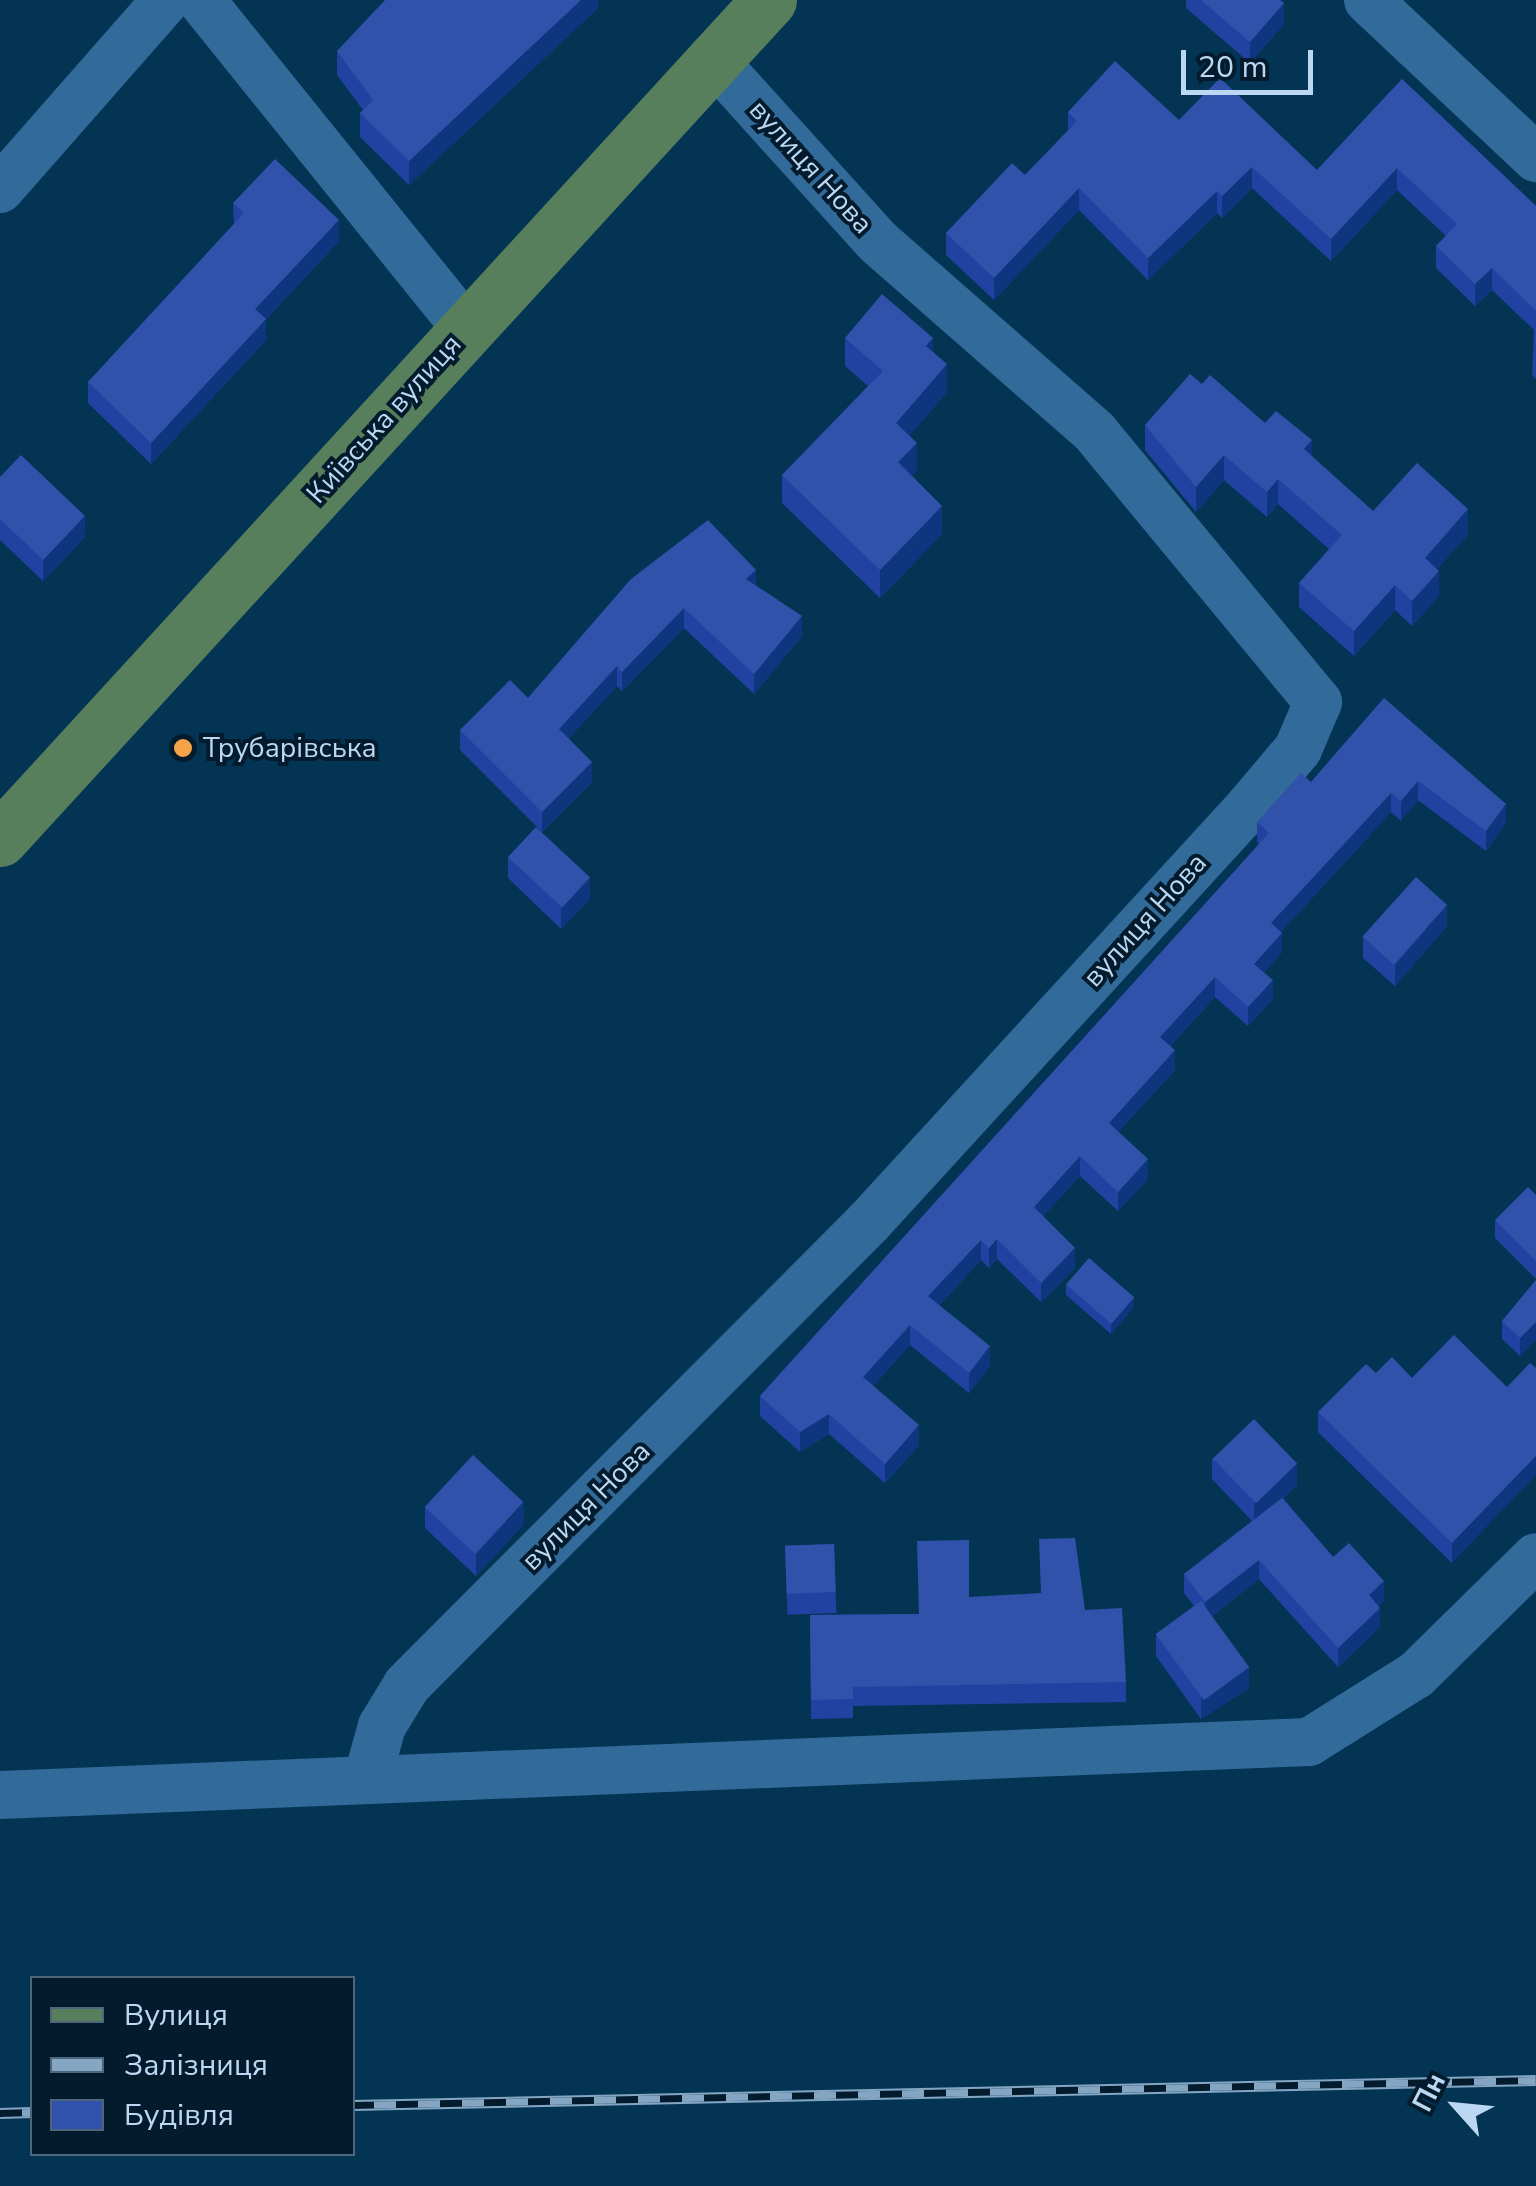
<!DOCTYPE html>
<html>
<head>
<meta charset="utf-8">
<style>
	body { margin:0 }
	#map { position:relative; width:1536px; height:2186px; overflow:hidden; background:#043454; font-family:"Nunito Sans",sans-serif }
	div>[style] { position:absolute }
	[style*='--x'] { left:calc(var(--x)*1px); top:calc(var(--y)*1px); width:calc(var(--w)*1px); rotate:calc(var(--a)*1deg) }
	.street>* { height:48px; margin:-24px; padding:0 24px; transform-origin:24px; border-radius:24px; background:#326b99 }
	.primary>* { height:55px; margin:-27.5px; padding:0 27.5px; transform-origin:27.5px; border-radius:27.5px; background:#577f5b }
	.rail>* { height:11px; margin-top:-5.5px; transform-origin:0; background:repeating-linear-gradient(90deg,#031b2d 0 22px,#84a6c2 0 44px); box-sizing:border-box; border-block:2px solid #84a6c2 }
	.wall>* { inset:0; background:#2142a1; transform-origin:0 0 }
	.shaded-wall>* { inset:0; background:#0e367f }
	.building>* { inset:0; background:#3152aa; transform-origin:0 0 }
	.dots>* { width:28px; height:28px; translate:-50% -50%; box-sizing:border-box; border:5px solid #031b2d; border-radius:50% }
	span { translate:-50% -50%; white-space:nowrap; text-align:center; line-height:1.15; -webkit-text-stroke:8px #031b2d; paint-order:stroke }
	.street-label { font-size:28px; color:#bbd7f1 }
	.poi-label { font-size:28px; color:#bbd7f1 }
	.left { translate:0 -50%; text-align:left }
	.legend { position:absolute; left:30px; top:1976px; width:325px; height:180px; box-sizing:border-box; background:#031b2d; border:2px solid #4d667b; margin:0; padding:12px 18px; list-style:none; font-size:30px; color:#bbd7f1 }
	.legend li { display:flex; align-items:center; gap:20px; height:50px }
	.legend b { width:50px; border:2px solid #4d667b }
	.north { position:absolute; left:1406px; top:2056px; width:100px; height:100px; -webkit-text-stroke:8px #031b2d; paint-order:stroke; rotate:297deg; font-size:28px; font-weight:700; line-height:40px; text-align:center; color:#bbd7f1 }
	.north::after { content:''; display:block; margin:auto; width:35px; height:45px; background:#bbd7f1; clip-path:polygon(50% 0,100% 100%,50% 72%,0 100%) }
	.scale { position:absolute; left:1181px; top:50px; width:132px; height:45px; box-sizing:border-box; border:5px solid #bbd7f1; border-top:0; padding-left:12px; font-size:30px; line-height:35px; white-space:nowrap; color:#bbd7f1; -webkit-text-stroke:8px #031b2d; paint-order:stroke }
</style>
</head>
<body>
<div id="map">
	<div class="street">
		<div style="--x:201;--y:0;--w:422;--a:51.1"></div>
		<div style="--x:1368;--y:0;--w:231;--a:43.2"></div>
		<div style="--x:0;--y:189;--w:252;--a:-48.7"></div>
		<div style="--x:367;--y:1780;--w:56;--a:-74.5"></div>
		<div style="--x:382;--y:1726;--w:48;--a:-58.6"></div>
		<div style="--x:407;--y:1685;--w:653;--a:-45.06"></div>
		<div style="--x:868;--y:1223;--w:564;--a:-47.51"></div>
		<div style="--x:1249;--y:807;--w:76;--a:-49.8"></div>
		<div style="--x:1298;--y:749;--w:51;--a:-66.9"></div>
		<div style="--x:1318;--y:702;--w:350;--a:-129.6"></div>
		<div style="--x:1095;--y:432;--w:288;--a:-138.8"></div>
		<div style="--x:878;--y:242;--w:248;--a:-132.1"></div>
		<div style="--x:0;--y:1795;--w:1310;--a:-2.32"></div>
		<div style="--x:1309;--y:1742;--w:126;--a:-32.1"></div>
		<div style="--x:1416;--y:1675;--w:168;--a:-44.5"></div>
	</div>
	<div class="primary">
		<div style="--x:0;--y:839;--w:1138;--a:-47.49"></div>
	</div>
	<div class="rail">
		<div style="--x:352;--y:2105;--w:1184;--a:-1.21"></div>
		<div style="--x:0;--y:2113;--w:32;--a:-2"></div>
	</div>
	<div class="wall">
		<div style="clip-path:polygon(598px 0,598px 8px,409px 185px,360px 137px,360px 113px,363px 110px,337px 75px,337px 51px)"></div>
		<div style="clip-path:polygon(1186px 0,1280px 0,1284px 24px,1250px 63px,1186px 8px)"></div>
		<div style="clip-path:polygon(1402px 79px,1536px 206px,1536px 379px,1532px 375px,1534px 330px,1492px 290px,1475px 306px,1436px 268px,1436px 246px,1446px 236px,1397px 190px,1331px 261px,1252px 188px,1222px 218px,1217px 213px,1148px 280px,1079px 210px,994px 300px,946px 255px,946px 233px,1025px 175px,1068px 131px,1068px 112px,1179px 120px,1317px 170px)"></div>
		<div style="clip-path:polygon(233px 203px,339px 241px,266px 319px,266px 340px,151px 464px,88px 403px,88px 382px,234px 224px)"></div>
		<div style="clip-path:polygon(845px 338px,933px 352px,947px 392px,909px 436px,917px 470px,911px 476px,942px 534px,880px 598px,782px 503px,782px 475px,868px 386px,845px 366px)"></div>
		<div style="clip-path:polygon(1202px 384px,1265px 423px,1312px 457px,1373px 511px,1468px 534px,1437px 569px,1439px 596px,1412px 626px,1395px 610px,1354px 656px,1299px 607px,1299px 583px,1329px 549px,1278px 504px,1267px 517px,1224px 480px,1196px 512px,1145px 450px,1145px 425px)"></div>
		<div style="clip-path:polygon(0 477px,85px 537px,43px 581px,0 540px)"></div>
		<div style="clip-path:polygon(631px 579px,756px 585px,802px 636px,754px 694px,684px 628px,622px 691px,617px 686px,569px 738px,592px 782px,542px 832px,460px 750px,460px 730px,528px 698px)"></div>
		<div style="clip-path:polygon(1384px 698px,1506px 823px,1486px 851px,1418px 800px,1401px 821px,1391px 812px,1281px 932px,1282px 952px,1264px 972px,1273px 999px,1248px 1026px,1215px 997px,1170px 1046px,1175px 1070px,1118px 1132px,1148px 1179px,1118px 1211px,1080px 1176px,1043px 1216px,1075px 1268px,1041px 1302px,997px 1259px,989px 1268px,981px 1260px,939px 1305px,990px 1366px,969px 1393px,910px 1345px,873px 1386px,919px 1445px,885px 1483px,829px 1434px,800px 1452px,760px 1416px,760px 1396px,1259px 844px,1257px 842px,1257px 822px,1311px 782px)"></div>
		<div style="clip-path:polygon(508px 857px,590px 899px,561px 929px,508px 878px)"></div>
		<div style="clip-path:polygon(1447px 926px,1395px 986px,1363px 958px,1363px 937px)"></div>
		<div style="clip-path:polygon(1536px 1195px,1536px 1279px,1495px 1238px,1495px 1220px)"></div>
		<div style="clip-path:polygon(1536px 1280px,1536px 1340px,1520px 1356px,1502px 1339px,1502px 1321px)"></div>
		<div style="clip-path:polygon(1066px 1284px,1134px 1307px,1111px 1334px,1066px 1295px)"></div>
		<div style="clip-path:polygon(1454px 1335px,1452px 1563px,1318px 1432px,1318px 1412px,1376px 1373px,1412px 1378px)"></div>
		<div style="clip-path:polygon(1212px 1458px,1297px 1485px,1283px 1498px,1333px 1557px,1384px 1600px,1378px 1606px,1380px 1627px,1338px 1667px,1259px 1579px,1212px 1616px,1249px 1688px,1201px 1719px,1156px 1656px,1156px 1635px,1194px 1606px,1184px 1593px,1184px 1574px,1252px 1521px,1212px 1479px)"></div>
		<div style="clip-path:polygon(425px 1507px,524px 1524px,476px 1576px,425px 1528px)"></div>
		<div style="left:834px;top:1544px;width:69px;height:49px;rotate:88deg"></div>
		<div style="clip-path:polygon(969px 1597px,1085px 1610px,1126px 1682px,1126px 1702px,853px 1706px,853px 1718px,811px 1719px,810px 1615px,919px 1614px)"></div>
	</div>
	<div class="shaded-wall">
		<div style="clip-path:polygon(581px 0,598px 0,598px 8px,409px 185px,409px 161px)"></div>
		<div style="clip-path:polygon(1284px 3px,1284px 24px,1250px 63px,1250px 42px)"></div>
		<div style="clip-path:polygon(1252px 167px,1252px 188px,1222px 218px,1222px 196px)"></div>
		<div style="clip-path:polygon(1397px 168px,1397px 190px,1331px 261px,1331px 239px)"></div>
		<div style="clip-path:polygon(1079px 188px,1079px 210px,994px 300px,994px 278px)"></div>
		<div style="clip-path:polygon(1217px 191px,1217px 213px,1148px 280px,1148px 258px)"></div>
		<div style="clip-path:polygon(339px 220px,339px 241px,255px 330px,255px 309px)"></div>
		<div style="clip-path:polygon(1492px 268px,1492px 290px,1475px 306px,1475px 284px)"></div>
		<div style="clip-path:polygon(266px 319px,266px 340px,151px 464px,151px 443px)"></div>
		<div style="clip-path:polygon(933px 338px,933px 365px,926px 346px)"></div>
		<div style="clip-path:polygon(947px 364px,947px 392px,896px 451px,896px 423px)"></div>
		<div style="clip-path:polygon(1312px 440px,1312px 465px,1304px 449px)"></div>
		<div style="clip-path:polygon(917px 443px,917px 470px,898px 490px,898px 462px)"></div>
		<div style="clip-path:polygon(1224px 455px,1224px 480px,1196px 512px,1196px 487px)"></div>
		<div style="clip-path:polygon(1278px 479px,1278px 504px,1267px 517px,1267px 492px)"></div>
		<div style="clip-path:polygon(942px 506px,942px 534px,880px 598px,880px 570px)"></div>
		<div style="clip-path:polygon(1468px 509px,1468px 534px,1425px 583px,1425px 558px)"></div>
		<div style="clip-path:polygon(85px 516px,85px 537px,43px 581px,43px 560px)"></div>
		<div style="clip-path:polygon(756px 570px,756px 589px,746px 579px)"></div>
		<div style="clip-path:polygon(1439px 571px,1439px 596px,1412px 626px,1412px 601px)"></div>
		<div style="clip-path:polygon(1395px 585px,1395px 610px,1354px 656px,1354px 631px)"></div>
		<div style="clip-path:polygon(684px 608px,684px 628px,622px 691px,622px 672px)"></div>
		<div style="clip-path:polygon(802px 616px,802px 636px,754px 694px,754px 674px)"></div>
		<div style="clip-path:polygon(617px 666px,617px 686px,559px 749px,559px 729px)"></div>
		<div style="clip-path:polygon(592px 762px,592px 782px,542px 832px,542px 812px)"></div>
		<div style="clip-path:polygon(1418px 781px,1418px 800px,1401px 821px,1401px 801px)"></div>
		<div style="clip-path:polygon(1391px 793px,1391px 812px,1271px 943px,1271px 923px)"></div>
		<div style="clip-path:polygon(1506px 804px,1506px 823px,1486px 851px,1486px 831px)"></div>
		<div style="clip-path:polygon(590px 878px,590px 899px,561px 929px,561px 908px)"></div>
		<div style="clip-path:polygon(1447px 905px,1447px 926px,1395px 986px,1395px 965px)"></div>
		<div style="clip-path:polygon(1282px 933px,1282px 952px,1254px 983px,1254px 964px)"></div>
		<div style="clip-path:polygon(1215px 977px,1215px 997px,1160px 1056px,1160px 1037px)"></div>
		<div style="clip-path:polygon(1273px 980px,1273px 999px,1248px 1026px,1248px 1007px)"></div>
		<div style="clip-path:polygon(1175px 1050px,1175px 1070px,1109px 1142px,1109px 1123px)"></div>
		<div style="clip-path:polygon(1080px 1156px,1080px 1176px,1034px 1226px,1034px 1207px)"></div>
		<div style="clip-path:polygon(1148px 1159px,1148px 1179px,1118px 1211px,1118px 1192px)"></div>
		<div style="clip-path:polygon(997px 1239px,997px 1259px,989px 1268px,989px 1248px)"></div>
		<div style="clip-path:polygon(981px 1240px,981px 1260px,928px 1316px,928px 1296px)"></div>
		<div style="clip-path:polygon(1075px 1248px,1075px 1268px,1041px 1302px,1041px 1283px)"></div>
		<div style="clip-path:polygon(1134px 1297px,1134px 1307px,1111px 1334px,1111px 1324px)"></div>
		<div style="clip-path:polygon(1536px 1322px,1536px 1340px,1520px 1356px,1520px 1338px)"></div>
		<div style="clip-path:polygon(910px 1325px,910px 1345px,863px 1397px,863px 1377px)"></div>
		<div style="clip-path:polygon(990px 1346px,990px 1366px,969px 1393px,969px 1373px)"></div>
		<div style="clip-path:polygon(829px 1414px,829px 1434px,800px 1452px,800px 1432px)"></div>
		<div style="clip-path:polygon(919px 1425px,919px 1445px,885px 1483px,885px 1464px)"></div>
		<div style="clip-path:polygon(1536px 1456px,1536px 1475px,1452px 1563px,1452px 1543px)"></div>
		<div style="clip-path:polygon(1297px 1464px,1297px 1485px,1254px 1524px,1254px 1503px)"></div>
		<div style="clip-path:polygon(524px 1502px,524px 1524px,476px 1576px,476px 1554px)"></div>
		<div style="clip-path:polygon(1259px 1560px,1259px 1579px,1205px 1621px,1205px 1602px)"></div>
		<div style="clip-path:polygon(1384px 1581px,1384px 1600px,1369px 1614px,1369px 1595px)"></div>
		<div style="clip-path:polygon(1380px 1608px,1380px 1627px,1338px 1667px,1338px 1648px)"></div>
		<div style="clip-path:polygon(1249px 1667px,1249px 1688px,1201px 1719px,1201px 1698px)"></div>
	</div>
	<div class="building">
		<div style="clip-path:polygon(385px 0,581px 0,409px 161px,360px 113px,373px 100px,337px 51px)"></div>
		<div style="clip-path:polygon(1201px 0,1280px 0,1284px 3px,1250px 42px)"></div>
		<div style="clip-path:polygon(1115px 61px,1179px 120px,1220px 78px,1317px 170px,1402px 79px,1536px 206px,1536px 311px,1492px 268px,1475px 284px,1436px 246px,1457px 224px,1397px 168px,1331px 239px,1252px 167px,1222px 196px,1217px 191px,1148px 258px,1079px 188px,994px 278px,946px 233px,1012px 163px,1025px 175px,1077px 121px,1068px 112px)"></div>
		<div style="clip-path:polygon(275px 159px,339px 220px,255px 309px,266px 319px,151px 443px,88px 382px,244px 213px,233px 203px)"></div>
		<div style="clip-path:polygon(882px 294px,933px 338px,926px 346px,947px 364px,896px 423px,917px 443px,898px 462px,942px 506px,880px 570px,782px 475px,883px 371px,845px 338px)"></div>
		<div style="clip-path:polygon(1190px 374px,1202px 384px,1210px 375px,1265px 423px,1276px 411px,1312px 440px,1304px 449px,1373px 511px,1417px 463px,1468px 509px,1425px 558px,1439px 571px,1412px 601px,1395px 585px,1354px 631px,1299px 583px,1342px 535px,1278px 479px,1267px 492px,1224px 455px,1196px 487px,1145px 425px)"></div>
		<div style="clip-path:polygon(21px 455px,85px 516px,43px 560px,0 519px,0 477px)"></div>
		<div style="clip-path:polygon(708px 520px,756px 570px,746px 579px,802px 616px,754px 674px,684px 608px,622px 672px,617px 666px,559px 729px,592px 762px,542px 812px,460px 730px,510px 680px,528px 698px,631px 579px)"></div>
		<div style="clip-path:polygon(1384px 698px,1506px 804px,1486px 831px,1418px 781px,1401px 801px,1391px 793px,1271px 923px,1282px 933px,1254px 964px,1273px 980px,1248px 1007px,1215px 977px,1160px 1037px,1175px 1050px,1109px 1123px,1148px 1159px,1118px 1192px,1080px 1156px,1034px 1207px,1075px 1248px,1041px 1283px,997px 1239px,989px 1248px,981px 1240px,928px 1296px,990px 1346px,969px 1373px,910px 1325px,863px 1377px,919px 1425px,885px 1464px,829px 1414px,800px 1432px,760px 1396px,1269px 833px,1257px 822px,1301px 773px,1311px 782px)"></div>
		<div style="left:536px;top:827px;width:74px;height:41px;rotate:43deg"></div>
		<div style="left:1416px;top:877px;width:42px;height:80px;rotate:42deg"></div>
		<div style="clip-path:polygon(1528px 1187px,1536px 1195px,1536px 1261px,1495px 1220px)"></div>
		<div style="left:1089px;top:1258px;width:60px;height:35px;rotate:41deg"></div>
		<div style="clip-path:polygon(1536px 1280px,1536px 1322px,1520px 1338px,1502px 1321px)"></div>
		<div style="clip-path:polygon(1454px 1335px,1507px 1387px,1530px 1363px,1536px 1368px,1536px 1456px,1452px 1543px,1318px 1412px,1366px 1364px,1376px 1373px,1392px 1357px,1412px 1378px)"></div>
		<div style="left:1254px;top:1419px;width:62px;height:57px;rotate:46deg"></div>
		<div style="left:473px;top:1455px;width:69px;height:71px;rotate:43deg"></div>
		<div style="clip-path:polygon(1282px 1498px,1333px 1557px,1349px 1543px,1384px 1581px,1369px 1595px,1380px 1608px,1338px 1648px,1259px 1560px,1205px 1602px,1184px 1574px)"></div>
		<div style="clip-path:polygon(1075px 1538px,1085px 1610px,1122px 1608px,1126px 1682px,853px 1687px,853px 1699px,811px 1700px,810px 1615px,919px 1614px,917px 1541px,969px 1540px,969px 1597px,1041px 1593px,1039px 1539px)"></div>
		<div style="left:834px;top:1544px;width:48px;height:49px;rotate:88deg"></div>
		<div style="left:1201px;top:1601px;width:82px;height:56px;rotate:54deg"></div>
	</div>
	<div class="dots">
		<div style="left:183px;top:748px;background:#f6a247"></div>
	</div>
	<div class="street-label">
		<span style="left:811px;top:167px;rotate:48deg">вулиця Нова</span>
		<span style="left:384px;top:419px;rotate:-48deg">Київська вулиця</span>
		<span style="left:1145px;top:920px;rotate:-48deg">вулиця Нова</span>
		<span style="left:586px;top:1506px;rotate:-45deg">вулиця Нова</span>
	</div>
	<div class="poi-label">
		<span class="left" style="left:203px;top:748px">Трубарівська</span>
	</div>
	<ul class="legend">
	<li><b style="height:12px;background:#577f5b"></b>Вулиця</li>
	<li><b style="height:12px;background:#84a6c2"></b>Залізниця</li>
	<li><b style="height:28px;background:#3152aa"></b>Будівля</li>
	</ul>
	<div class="north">Пн</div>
	<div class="scale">20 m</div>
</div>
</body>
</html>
